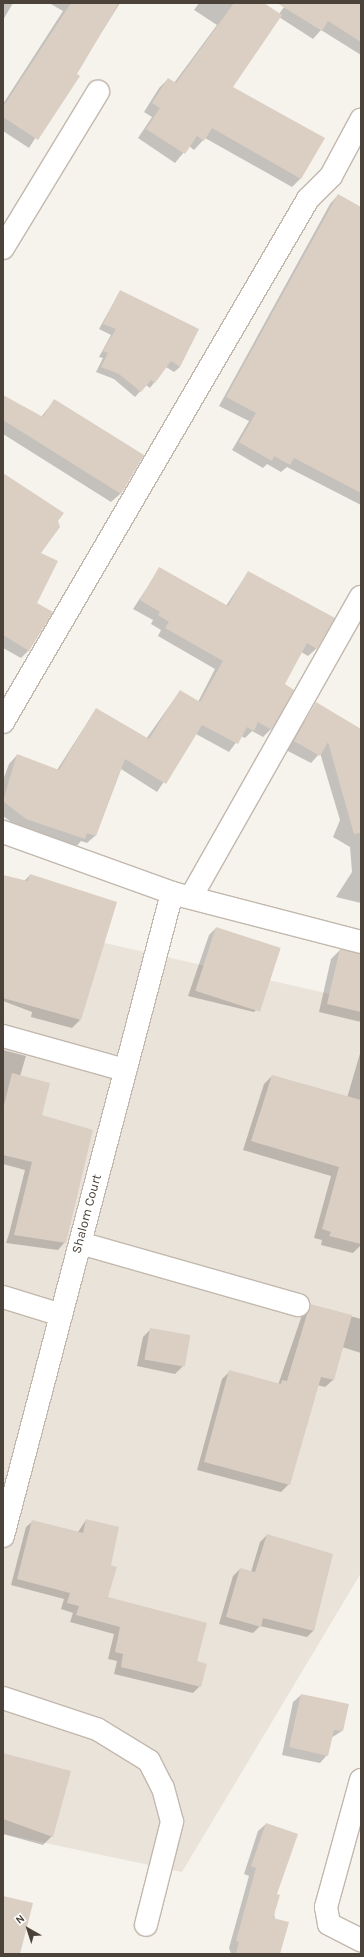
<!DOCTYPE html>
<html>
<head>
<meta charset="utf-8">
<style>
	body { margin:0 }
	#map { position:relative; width:364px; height:1957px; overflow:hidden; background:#f6f2ec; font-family:Karla,sans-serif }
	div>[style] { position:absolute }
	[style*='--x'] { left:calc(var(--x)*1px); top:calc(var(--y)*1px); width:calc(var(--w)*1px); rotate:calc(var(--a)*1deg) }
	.residential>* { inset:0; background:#eae3da }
	.shadow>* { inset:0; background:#0003 }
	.building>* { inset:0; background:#dbcfc4; transform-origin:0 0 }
	.roads { filter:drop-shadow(1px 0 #c2b8ae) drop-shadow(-1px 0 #c2b8ae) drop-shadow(0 1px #c2b8ae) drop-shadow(0 -1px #c2b8ae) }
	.minor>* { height:22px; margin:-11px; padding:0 11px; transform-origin:11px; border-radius:11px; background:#fff }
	span { translate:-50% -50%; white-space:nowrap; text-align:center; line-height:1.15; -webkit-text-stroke:4px #fff; paint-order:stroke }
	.street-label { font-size:13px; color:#4b4239 }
	.frame { position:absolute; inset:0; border:4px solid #4b4239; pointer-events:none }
	.north { position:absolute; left:8px; top:1909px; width:40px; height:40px; -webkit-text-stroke:3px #fff; paint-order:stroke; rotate:321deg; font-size:11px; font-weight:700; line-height:16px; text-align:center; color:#4b4239 }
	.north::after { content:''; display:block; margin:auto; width:14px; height:18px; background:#4b4239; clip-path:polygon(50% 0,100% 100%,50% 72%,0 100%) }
</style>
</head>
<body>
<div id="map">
	<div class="residential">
		<div style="clip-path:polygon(3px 920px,361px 1001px,361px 1573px,182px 1872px,3px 1834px)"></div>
	</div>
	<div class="shadow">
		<div style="clip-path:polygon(3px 3px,13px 3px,3px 20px)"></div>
		<div style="clip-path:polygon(49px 3px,120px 3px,29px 148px,3px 131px,3px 104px,63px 11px)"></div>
		<div style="clip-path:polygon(199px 3px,262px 3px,279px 14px,287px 3px,361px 3px,361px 55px,321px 30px,313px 39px,279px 17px,232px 87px,301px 178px,292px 187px,205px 138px,194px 150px,189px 146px,175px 163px,138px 138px,152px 117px,144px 112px,159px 88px,168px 79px,174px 83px,217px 25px,194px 10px)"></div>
		<div style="clip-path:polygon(338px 195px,361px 282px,361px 505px,287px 467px,281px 472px,267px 464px,263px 468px,232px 450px,249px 421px,219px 406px,330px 204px)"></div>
		<div style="clip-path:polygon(120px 291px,180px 367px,174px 372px,166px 367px,150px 388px,146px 385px,135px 397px,114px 379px,96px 372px,103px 358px,99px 357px,111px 335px,99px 329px)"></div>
		<div style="clip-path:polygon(3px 396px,41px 417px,54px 401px,143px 456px,120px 494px,111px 502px,3px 434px)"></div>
		<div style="clip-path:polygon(3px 474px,39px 553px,29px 650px,21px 658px,3px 648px)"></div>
		<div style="clip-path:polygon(160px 568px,226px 606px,248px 572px,317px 648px,308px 656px,301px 652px,283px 685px,271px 729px,263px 737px,252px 731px,245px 738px,241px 736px,229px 752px,196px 734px,157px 792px,121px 769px,96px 835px,87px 843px,81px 841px,76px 847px,18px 827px,3px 816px,3px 780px,9px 764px,17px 755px,57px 770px,96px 709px,146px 739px,180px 691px,198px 702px,215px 669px,158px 636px,161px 630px,151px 624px,153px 620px,133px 609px)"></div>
		<div style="clip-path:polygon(316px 704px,361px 730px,361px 903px,336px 897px,352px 872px,350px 847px,333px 837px,340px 820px,320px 753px,311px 763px,286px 750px)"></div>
		<div style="clip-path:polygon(30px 875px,80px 1020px,72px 1028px,31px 1017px,32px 1012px,3px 1001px,3px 876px,24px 881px)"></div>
		<div style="clip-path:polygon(216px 928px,260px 1006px,254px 1012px,188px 996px,209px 935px)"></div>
		<div style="clip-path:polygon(340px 950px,361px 953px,361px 1022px,319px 1012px,331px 959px)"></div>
		<div style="clip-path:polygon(3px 1050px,26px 1056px,20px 1076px,41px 1116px,65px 1242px,58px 1250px,6px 1243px,9px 1234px,61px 1241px,9px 1234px,25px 1170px,3px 1164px)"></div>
		<div style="clip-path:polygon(361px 1050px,361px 1245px,353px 1253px,321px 1245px,322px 1240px,314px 1238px,331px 1176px,243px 1150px,264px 1084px,272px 1076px,347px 1098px)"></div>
		<div style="clip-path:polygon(310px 1305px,361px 1319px,361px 1353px,342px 1347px,333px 1380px,325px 1387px,317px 1385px,289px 1484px,281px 1492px,197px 1470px,222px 1379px,229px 1372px,278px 1385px,303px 1312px)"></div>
		<div style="clip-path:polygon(151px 1329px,183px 1366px,175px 1374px,137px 1366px,143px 1337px)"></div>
		<div style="clip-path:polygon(86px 1520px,109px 1566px,107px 1598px,195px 1662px,200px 1686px,193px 1693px,114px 1674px,117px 1661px,108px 1659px,114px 1634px,70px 1622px,73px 1613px,61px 1609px,64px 1599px,11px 1585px,26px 1527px,33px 1521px,78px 1532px)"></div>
		<div style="clip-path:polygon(267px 1535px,314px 1630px,307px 1637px,260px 1626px,253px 1633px,219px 1624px,233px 1576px,240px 1569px,251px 1572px,260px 1542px)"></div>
		<div style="clip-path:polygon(301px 1695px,348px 1705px,342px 1731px,331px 1738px,327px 1755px,320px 1763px,282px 1755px,293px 1702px)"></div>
		<div style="clip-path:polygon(3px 1754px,52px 1836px,43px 1845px,3px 1834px)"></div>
		<div style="clip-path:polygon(266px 1824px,278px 1954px,231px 1954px,229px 1948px,249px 1876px,244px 1874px,258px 1831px)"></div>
	</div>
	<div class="building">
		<div style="clip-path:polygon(71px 3px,119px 3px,77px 74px,80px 76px,38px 140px,3px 117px,3px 107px)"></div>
		<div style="clip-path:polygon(234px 3px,264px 3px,282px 15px,233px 87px,325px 138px,301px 179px,212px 128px,204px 141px,197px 136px,185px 154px,146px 129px,160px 108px,152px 103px,168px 78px,176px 83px)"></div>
		<div style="clip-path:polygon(277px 3px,361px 3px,361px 42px,328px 21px,322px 31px)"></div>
		<div style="clip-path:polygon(338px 194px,361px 207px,361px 493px,294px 458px,290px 465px,274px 456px,272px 461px,239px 442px,256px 413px,226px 397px)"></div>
		<div style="clip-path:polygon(120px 290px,199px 329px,180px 367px,171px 361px,155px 383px,151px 380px,141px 392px,119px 374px,101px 367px,108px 353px,103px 351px,116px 329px,103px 324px)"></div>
		<div style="clip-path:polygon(3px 395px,43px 417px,54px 399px,144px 455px,121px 494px,3px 420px)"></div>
		<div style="clip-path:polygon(3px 473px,64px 513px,58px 521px,60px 527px,41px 553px,58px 561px,37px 603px,53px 612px,29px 651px,3px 635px)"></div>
		<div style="clip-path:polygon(159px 567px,228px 606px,248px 571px,335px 618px,317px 649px,307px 643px,285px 684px,294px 690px,272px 730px,258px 722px,254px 731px,247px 727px,238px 744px,202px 725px,166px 784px,125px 759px,96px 836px,87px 833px,85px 839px,26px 819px,3px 801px,17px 754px,59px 770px,96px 708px,149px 739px,180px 690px,200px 702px,223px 661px,165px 628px,169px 622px,158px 615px,160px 612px,140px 600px)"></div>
		<div style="clip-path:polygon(316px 702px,361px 729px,361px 833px,354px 834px,328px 742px,320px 756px,294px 741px)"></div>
		<div style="clip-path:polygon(30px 874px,117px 902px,81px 1020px,3px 998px,3px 875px,28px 881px)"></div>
		<div style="left:216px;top:927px;width:68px;height:67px;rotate:18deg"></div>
		<div style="clip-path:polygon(340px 949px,361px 954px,361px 1012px,327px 1004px)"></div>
		<div style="clip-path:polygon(12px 1073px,50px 1083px,42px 1115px,93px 1130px,66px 1243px,14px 1235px,32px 1162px,3px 1155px,3px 1109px)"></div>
		<div style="clip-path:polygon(272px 1075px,361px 1100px,361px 1244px,329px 1236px,331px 1232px,322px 1229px,339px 1167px,251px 1141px)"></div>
		<div style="clip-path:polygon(310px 1304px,352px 1315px,334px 1380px,321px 1377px,290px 1485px,204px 1462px,229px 1370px,281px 1384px,282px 1380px,287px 1381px)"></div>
		<div style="left:150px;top:1328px;width:41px;height:32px;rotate:10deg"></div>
		<div style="clip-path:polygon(86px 1519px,119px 1527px,111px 1565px,117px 1567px,108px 1597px,207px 1623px,197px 1661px,207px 1664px,201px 1687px,121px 1667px,123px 1654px,115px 1652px,120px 1627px,76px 1615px,79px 1606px,67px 1603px,70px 1593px,17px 1579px,32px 1520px,83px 1533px)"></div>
		<div style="clip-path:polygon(267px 1534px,333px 1554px,314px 1631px,263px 1618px,261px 1627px,226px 1617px,240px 1568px,255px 1572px)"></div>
		<div style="clip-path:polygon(301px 1694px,349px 1704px,343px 1731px,334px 1730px,328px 1756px,289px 1747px)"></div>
		<div style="clip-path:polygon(3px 1753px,71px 1771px,53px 1837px,3px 1819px)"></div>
		<div style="clip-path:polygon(266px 1823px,298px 1834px,277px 1894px,280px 1895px,273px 1918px,289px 1922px,280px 1954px,236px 1954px,239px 1942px,236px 1941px,256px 1868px,251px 1866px)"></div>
		<div style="clip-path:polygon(3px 1896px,33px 1903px,20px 1954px,3px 1954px)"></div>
	</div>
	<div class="roads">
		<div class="minor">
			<div style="--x:3;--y:248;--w:183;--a:-58.7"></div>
			<div style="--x:3;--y:722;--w:605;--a:-59.75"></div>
			<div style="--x:308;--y:199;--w:33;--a:-45"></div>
			<div style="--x:331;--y:176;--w:64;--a:-61.8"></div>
			<div style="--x:3;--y:832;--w:180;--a:19.8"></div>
			<div style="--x:172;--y:893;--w:195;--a:14.5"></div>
			<div style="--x:191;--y:897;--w:345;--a:-60.5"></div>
			<div style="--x:3;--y:1036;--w:127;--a:15.6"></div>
			<div style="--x:80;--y:1243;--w:227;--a:15.9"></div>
			<div style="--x:3;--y:1297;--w:61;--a:17.2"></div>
			<div style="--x:3;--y:1536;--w:665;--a:-75.27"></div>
			<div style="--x:3;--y:1698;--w:99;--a:18.3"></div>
			<div style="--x:97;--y:1729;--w:61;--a:31.6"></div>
			<div style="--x:149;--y:1761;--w:30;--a:63"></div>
			<div style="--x:163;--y:1788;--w:35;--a:75"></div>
			<div style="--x:172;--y:1822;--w:106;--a:104.2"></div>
			<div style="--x:361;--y:1780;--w:132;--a:105.4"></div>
			<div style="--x:326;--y:1907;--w:17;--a:80"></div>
			<div style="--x:329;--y:1924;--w:36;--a:27"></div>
		</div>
	</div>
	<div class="street-label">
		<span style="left:87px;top:1214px;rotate:-75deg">Shalom Court</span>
	</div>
	<div class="frame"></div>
	<div class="north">N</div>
</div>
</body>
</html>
